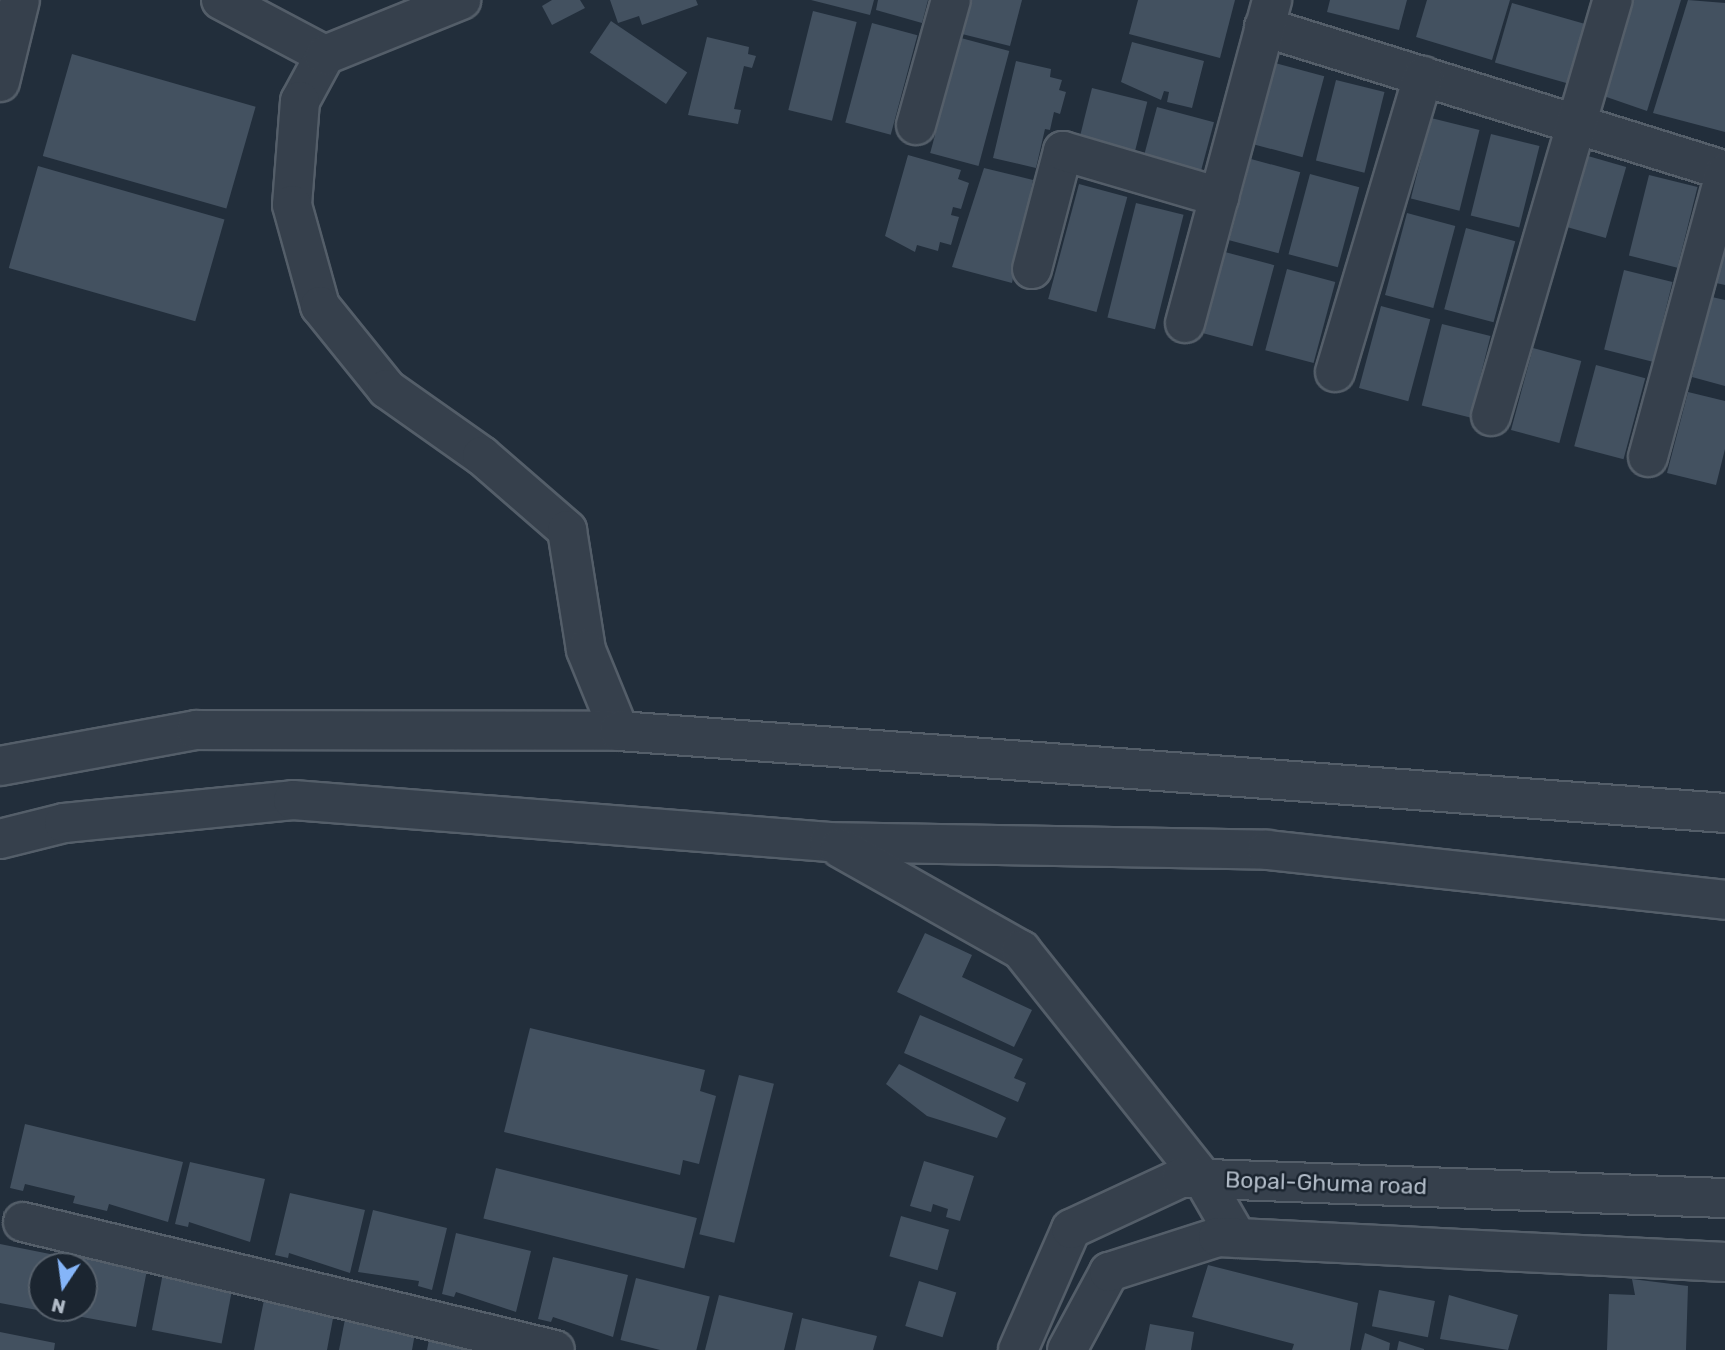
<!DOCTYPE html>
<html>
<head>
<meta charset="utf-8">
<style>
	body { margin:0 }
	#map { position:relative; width:1725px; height:1350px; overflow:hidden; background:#222e3b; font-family:Rubik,sans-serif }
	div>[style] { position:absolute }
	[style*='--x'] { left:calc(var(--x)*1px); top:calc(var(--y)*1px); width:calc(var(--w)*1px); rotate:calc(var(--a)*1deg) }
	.building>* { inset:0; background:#435160; transform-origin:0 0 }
	.roads { filter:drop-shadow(2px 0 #545e69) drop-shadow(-2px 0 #545e69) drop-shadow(0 2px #545e69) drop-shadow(0 -2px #545e69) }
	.minor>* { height:38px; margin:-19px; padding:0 19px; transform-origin:19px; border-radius:19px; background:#36404c }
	span { translate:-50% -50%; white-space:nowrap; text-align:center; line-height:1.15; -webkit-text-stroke:5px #1b2530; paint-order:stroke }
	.street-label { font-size:23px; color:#b1bbc7 }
	.north { position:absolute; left:28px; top:1252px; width:70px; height:70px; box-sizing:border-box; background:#1b2530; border:2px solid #57616c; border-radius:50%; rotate:193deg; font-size:19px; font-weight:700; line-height:28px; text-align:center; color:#b1bbc7 }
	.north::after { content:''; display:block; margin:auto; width:24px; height:32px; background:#85b5f8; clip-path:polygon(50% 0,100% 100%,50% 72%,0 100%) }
</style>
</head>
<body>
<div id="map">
	<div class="building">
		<div style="clip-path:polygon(552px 0,580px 0,585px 8px,552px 25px,542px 6px)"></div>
		<div style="clip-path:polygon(610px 0,696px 0,698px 5px,642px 25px,639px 16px,618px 23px)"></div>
		<div style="clip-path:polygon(811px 0,874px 0,870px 15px)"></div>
		<div style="clip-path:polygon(878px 0,928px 0,922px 23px,876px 10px)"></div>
		<div style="clip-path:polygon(971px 0,1022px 0,1010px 46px,962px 34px)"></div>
		<div style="clip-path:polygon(1138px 0,1235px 0,1220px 58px,1129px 34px)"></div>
		<div style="clip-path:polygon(1330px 0,1407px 0,1399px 30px,1327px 12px)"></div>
		<div style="clip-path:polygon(1427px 0,1510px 0,1492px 60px,1416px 37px)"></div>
		<div style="clip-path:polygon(1620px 0,1681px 0,1647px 111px,1595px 93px)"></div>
		<div style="clip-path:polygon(1688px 0,1725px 3px,1725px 132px,1653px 113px)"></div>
		<div style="left:1512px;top:3px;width:77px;height:62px;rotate:16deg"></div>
		<div style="left:813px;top:11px;width:45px;height:102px;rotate:14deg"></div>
		<div style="left:611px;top:21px;width:92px;height:38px;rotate:34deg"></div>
		<div style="left:872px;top:23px;width:47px;height:103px;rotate:15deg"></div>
		<div style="clip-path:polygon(707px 37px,749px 47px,748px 54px,756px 56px,752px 68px,744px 66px,734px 109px,741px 110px,738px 124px,688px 115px)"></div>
		<div style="left:961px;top:38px;width:50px;height:119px;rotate:15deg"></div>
		<div style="clip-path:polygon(1132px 42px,1204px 61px,1192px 108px,1167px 102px,1169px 92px,1164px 91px,1161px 100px,1121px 82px)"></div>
		<div style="left:72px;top:54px;width:191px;height:106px;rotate:16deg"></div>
		<div style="clip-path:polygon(1016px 61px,1051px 69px,1050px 77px,1062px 80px,1059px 90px,1066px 92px,1060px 114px,1054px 112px,1050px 130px,1045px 129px,1036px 168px,993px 158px)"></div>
		<div style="left:1275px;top:63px;width:51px;height:84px;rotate:15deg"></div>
		<div style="left:1336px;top:80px;width:50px;height:83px;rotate:14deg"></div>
		<div style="left:1092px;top:88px;width:57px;height:54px;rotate:14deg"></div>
		<div style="left:1157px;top:107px;width:59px;height:54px;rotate:15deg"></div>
		<div style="left:1431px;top:118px;width:50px;height:83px;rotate:14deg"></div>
		<div style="left:1491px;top:134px;width:50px;height:84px;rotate:14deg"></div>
		<div style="left:1581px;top:154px;width:47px;height:74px;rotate:16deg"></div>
		<div style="clip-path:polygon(908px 155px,961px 170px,958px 179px,969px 183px,961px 209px,953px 207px,951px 215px,959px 217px,951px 245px,940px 242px,938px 251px,917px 245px,915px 252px,885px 236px)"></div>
		<div style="left:1251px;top:159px;width:51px;height:84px;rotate:15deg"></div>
		<div style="left:38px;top:166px;width:194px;height:106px;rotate:16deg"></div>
		<div style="clip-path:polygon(984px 168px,1033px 180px,1012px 283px,952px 267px)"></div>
		<div style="left:1310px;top:174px;width:51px;height:83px;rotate:15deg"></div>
		<div style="left:1649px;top:175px;width:50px;height:83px;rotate:14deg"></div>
		<div style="left:1079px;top:184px;width:50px;height:119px;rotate:15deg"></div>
		<div style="left:1136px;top:203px;width:49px;height:118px;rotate:14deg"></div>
		<div style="left:1407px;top:213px;width:50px;height:85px;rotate:15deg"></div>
		<div style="left:1466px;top:228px;width:51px;height:84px;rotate:15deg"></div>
		<div style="left:1225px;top:252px;width:51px;height:84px;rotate:15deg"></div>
		<div style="clip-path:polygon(1724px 253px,1725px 253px,1725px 285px,1716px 283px)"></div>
		<div style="left:1287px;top:269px;width:50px;height:84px;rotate:15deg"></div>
		<div style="left:1624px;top:270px;width:50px;height:82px;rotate:14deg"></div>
		<div style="clip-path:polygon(1712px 297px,1725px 300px,1725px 386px,1692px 377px)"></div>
		<div style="left:1381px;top:306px;width:51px;height:85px;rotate:15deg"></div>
		<div style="left:1442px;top:324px;width:50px;height:84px;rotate:14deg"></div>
		<div style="left:1533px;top:348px;width:50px;height:85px;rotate:15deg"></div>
		<div style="left:1596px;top:365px;width:51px;height:84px;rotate:15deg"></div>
		<div style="clip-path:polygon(1688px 392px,1725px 401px,1725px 449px,1716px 485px,1667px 473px)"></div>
		<div style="clip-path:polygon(925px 933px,972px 955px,962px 977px,1032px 1010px,1014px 1047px,897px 992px)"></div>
		<div style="clip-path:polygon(920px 1015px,1023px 1059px,1014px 1078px,1026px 1083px,1018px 1102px,904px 1053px)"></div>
		<div style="clip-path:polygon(530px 1028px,705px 1070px,700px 1091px,716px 1096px,699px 1164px,683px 1160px,680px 1175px,504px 1132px)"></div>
		<div style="clip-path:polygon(899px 1064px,1006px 1118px,997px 1138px,927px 1116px,886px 1084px)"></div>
		<div style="left:739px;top:1075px;width:36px;height:164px;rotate:14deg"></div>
		<div style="clip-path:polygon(25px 1124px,183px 1162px,168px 1222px,109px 1204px,107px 1211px,73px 1203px,75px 1196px,25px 1184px,23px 1191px,10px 1188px)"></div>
		<div style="clip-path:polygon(924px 1161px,974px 1176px,960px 1221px,946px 1217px,948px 1209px,933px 1204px,931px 1212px,910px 1206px)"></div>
		<div style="clip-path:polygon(190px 1162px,265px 1179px,250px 1242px,189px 1222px,188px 1227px,175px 1224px)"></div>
		<div style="left:496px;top:1168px;width:207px;height:52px;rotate:14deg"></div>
		<div style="clip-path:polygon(290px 1193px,365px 1210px,350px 1273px,289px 1253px,288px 1258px,275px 1255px)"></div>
		<div style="clip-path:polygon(373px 1210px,447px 1228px,432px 1290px,418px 1286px,419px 1281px,358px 1272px)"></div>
		<div style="left:901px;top:1216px;width:50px;height:42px;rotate:16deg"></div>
		<div style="clip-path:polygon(456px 1233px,531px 1251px,516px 1312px,456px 1292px,454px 1297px,442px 1294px)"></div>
		<div style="clip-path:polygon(0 1244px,65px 1257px,63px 1266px,42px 1266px,42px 1308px,54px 1308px,53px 1313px,0 1303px)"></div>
		<div style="clip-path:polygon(77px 1257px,147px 1270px,136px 1327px,66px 1314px,67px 1308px,84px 1308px,84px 1266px,75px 1266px)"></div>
		<div style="clip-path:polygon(553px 1257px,628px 1275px,613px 1337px,553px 1317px,551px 1322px,538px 1319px)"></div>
		<div style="clip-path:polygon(1208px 1265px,1358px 1303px,1350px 1350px,1292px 1350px,1294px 1344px,1192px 1317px)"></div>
		<div style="left:163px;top:1273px;width:71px;height:58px;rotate:11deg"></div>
		<div style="left:636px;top:1278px;width:76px;height:64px;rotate:14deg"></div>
		<div style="clip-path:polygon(1632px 1279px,1688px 1286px,1686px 1350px,1607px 1350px,1609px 1294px,1635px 1295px)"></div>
		<div style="left:919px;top:1281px;width:39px;height:47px;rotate:17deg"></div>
		<div style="left:1379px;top:1290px;width:57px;height:37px;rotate:11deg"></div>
		<div style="clip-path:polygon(719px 1295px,793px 1313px,784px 1350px,705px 1350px)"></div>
		<div style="clip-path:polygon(1449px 1295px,1518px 1315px,1508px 1350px,1440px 1339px)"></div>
		<div style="clip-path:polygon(264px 1300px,334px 1313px,327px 1350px,254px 1350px)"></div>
		<div style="clip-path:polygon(346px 1314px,416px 1328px,412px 1350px,339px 1350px)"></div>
		<div style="clip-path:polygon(802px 1318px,877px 1336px,873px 1350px,795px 1350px)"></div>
		<div style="clip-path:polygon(1150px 1324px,1194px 1332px,1191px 1350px,1145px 1350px)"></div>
		<div style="clip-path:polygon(0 1332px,55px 1343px,54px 1350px,0 1350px)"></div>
		<div style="clip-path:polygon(1365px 1333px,1390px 1343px,1389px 1350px,1361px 1350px)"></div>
		<div style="clip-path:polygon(430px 1335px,499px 1350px,427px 1350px)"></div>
		<div style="clip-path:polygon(1399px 1341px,1424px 1349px,1424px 1350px,1397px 1350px)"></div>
	</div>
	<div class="roads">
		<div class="minor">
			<div style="--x:221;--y:0;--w:118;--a:27.9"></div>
			<div style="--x:325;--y:55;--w:52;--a:118.5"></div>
			<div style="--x:300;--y:101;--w:104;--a:94.4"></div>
			<div style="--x:292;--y:205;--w:105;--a:74.5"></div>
			<div style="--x:320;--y:306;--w:107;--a:51.1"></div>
			<div style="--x:387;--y:389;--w:116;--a:35.2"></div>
			<div style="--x:482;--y:456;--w:113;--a:41"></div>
			<div style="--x:567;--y:530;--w:121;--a:81"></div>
			<div style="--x:586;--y:650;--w:87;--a:67.8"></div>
			<div style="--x:1264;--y:27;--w:483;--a:17.3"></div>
			<div style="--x:325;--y:55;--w:147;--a:-22"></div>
			<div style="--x:0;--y:82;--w:84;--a:-76.3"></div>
			<div style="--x:916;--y:125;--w:130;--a:-74.4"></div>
			<div style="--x:1032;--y:269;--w:122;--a:-75.3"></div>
			<div style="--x:1063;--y:151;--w:163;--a:16.4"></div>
			<div style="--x:1185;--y:323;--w:335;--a:-74.9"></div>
			<div style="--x:1335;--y:372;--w:309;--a:-73.4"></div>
			<div style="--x:1491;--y:416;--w:434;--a:-73.7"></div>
			<div style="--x:1648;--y:457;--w:294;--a:-74.8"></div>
			<div style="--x:0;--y:766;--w:199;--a:-10.4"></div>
			<div style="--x:196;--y:730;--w:423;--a:0.1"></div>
			<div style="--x:619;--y:731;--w:1109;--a:4.24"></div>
			<div style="--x:0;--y:839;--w:66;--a:-14"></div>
			<div style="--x:64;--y:823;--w:230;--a:-5.7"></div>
			<div style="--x:293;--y:800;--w:538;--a:4.48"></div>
			<div style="--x:829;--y:842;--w:438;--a:1"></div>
			<div style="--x:1267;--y:850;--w:461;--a:6.2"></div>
			<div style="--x:840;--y:848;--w:208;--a:29.4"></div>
			<div style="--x:1021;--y:950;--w:293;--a:51.5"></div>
			<div style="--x:1203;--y:1179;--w:68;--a:60"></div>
			<div style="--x:23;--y:1222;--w:547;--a:13.53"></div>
			<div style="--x:1018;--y:1350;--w:132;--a:-66.3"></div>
			<div style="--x:1071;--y:1229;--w:121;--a:-24.9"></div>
			<div style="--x:1181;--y:1178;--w:544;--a:2.11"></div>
			<div style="--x:1067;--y:1350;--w:89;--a:-61.7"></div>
			<div style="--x:1109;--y:1272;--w:114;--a:-17.8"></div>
			<div style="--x:1218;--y:1237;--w:508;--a:2.82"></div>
		</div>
	</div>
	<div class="street-label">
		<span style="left:1326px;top:1183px;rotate:2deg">Bopal-Ghuma road</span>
	</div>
	<div class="north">N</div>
</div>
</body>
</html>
